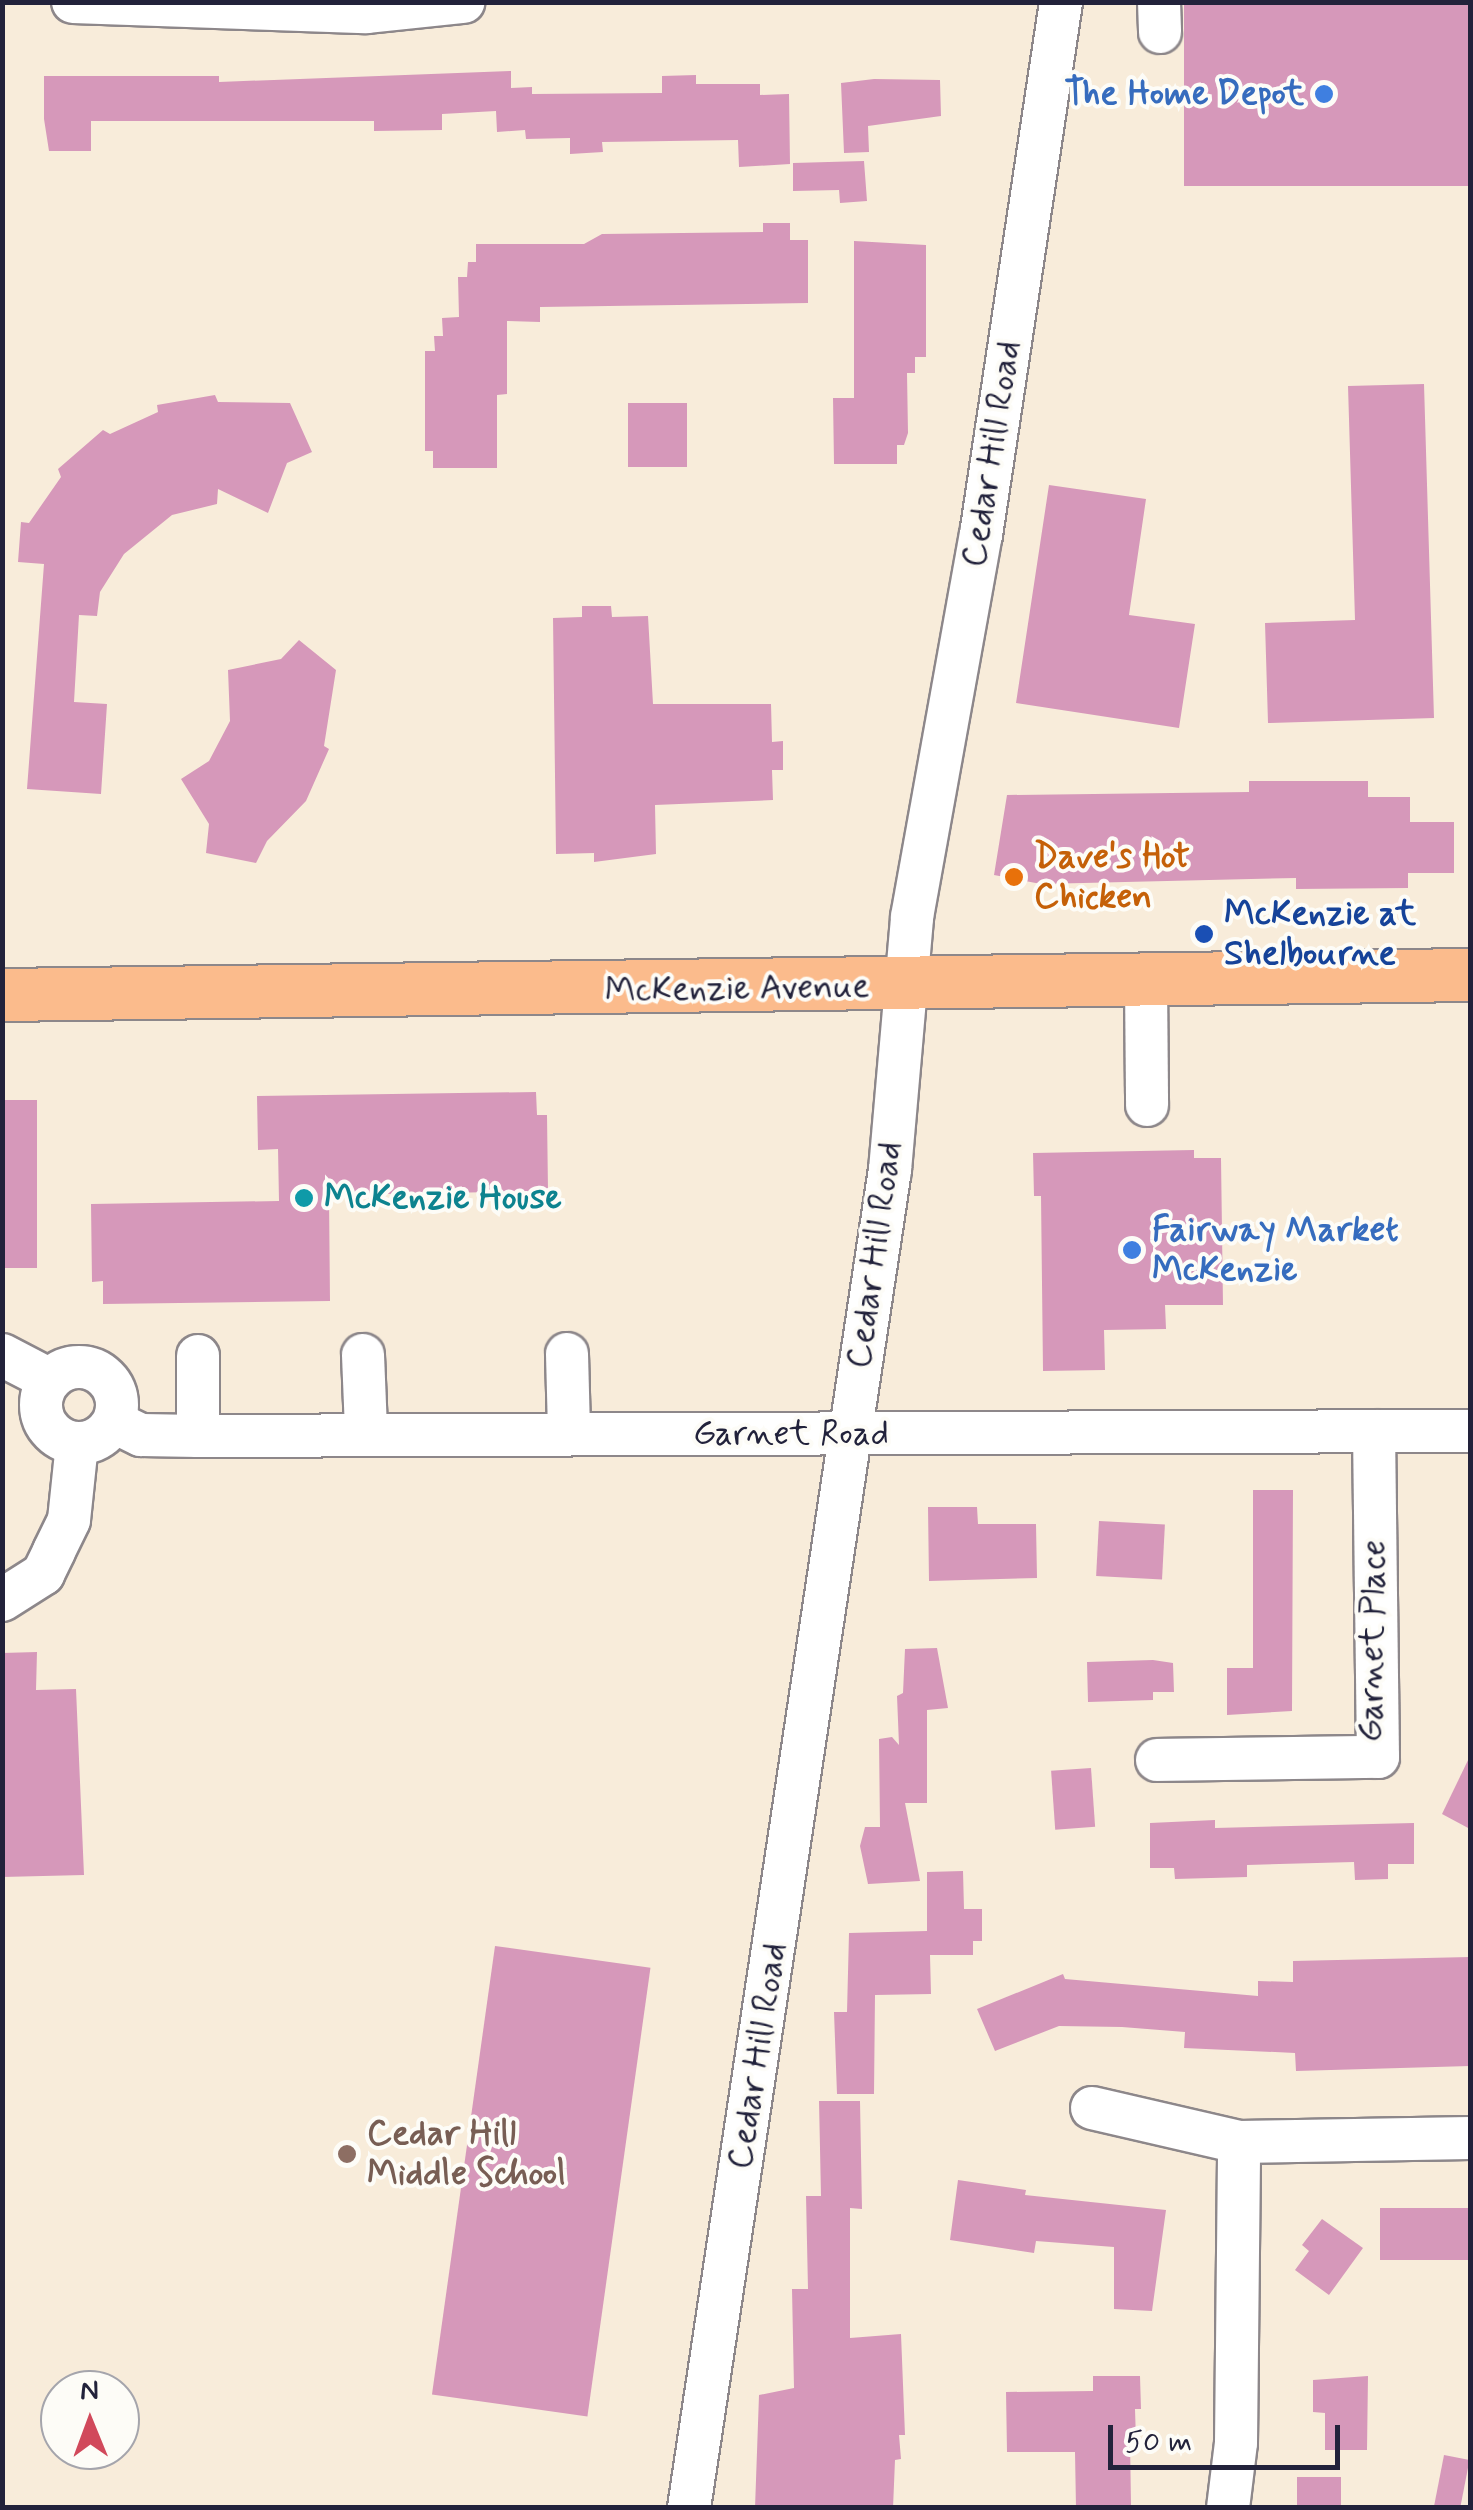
<!DOCTYPE html>
<html>
<head>
<meta charset="utf-8">
<style>
	body { margin:0 }
	#map { position:relative; width:1473px; height:2510px; overflow:hidden; background:#f8ecda; font-family:Mynerve,sans-serif }
	div>[style] { position:absolute }
	[style*='--x'] { left:calc(var(--x)*1px); top:calc(var(--y)*1px); width:calc(var(--w)*1px); rotate:calc(var(--a)*1deg) }
	.building>* { inset:0; background:#d698ba; transform-origin:0 0 }
	.roads { filter:drop-shadow(2px 0 #8d878a) drop-shadow(-2px 0 #8d878a) drop-shadow(0 2px #8d878a) drop-shadow(0 -2px #8d878a) }
	.minor>* { height:42px; margin:-21px; padding:0 21px; transform-origin:21px; border-radius:21px; background:#fff }
	.minor>.ring { margin:-21px; padding:0; box-sizing:content-box; background:none; border:42px solid #fff; border-radius:50% }
	.major>* { height:52px; margin:-26px; padding:0 26px; transform-origin:26px; border-radius:26px; background:#fbbb8c }
	.dots>* { width:28px; height:28px; translate:-50% -50%; box-sizing:border-box; border:5px solid #fdfcf7; border-radius:50% }
	span { translate:-50% -50%; white-space:nowrap; text-align:center; line-height:1.15; -webkit-text-stroke:8px #fdfcf7; paint-order:stroke }
	.shop-label { font-size:35px; color:#366cbe; font-weight:700 }
	.right { translate:-100% -50%; text-align:right }
	.left { translate:0 -50%; text-align:left }
	.street-label { font-size:35px; color:#22223b }
	.food-label { font-size:35px; color:#c56008; font-weight:700 }
	.transit-label { font-size:35px; color:#164399; font-weight:700 }
	.culture-label { font-size:35px; color:#0d838f; font-weight:700 }
	.education-label { font-size:35px; color:#785e54; font-weight:700 }
	.frame { position:absolute; inset:0; border:5px solid #22223b; pointer-events:none }
	.north { position:absolute; left:40px; top:2370px; width:100px; height:100px; box-sizing:border-box; background:#fdfcf7; border:2px solid #a5a5ac; border-radius:50%; rotate:359deg; font-size:28px; font-weight:700; line-height:40px; text-align:center; color:#22223b }
	.north::after { content:''; display:block; margin:auto; width:35px; height:45px; background:#d1495b; clip-path:polygon(50% 0,100% 100%,50% 72%,0 100%) }
	.scale { position:absolute; left:1108px; top:2425px; width:232px; height:45px; box-sizing:border-box; border:5px solid #22223b; border-top:0; padding-left:12px; font-size:30px; line-height:35px; white-space:nowrap; color:#22223b; -webkit-text-stroke:8px #fdfcf7; paint-order:stroke }
</style>
</head>
<body>
<div id="map">
	<div class="building">
		<div style="left:1184px;top:2px;width:286px;height:184px"></div>
		<div style="clip-path:polygon(511px 71px,511px 88px,532px 87px,532px 94px,662px 93px,662px 76px,696px 75px,696px 84px,760px 84px,760px 95px,789px 94px,790px 164px,739px 167px,738px 140px,602px 142px,603px 152px,570px 154px,570px 138px,526px 139px,525px 130px,497px 132px,496px 111px,442px 114px,442px 130px,374px 131px,374px 121px,91px 121px,91px 151px,49px 151px,44px 119px,44px 76px,219px 76px,219px 82px)"></div>
		<div style="clip-path:polygon(874px 79px,940px 80px,941px 116px,868px 126px,869px 152px,844px 153px,841px 83px)"></div>
		<div style="clip-path:polygon(864px 161px,867px 201px,840px 203px,839px 190px,793px 191px,793px 163px)"></div>
		<div style="clip-path:polygon(763px 223px,790px 223px,790px 240px,808px 240px,808px 303px,540px 307px,540px 322px,507px 321px,507px 394px,497px 395px,497px 468px,433px 468px,433px 451px,425px 451px,425px 351px,435px 351px,434px 336px,443px 336px,442px 318px,459px 317px,458px 277px,467px 277px,468px 262px,476px 262px,476px 244px,584px 244px,602px 234px,763px 232px)"></div>
		<div style="clip-path:polygon(854px 241px,926px 245px,926px 357px,915px 357px,915px 373px,907px 373px,908px 433px,904px 445px,897px 445px,897px 464px,834px 464px,833px 398px,854px 398px)"></div>
		<div style="clip-path:polygon(1424px 384px,1434px 718px,1268px 723px,1265px 623px,1355px 620px,1348px 386px)"></div>
		<div style="clip-path:polygon(215px 395px,218px 402px,290px 403px,312px 452px,287px 463px,268px 513px,218px 489px,217px 504px,172px 515px,124px 554px,100px 592px,97px 616px,79px 615px,74px 702px,107px 704px,101px 794px,27px 789px,44px 564px,18px 562px,21px 522px,29px 523px,61px 477px,58px 469px,103px 430px,110px 434px,158px 412px,157px 405px)"></div>
		<div style="left:628px;top:403px;width:59px;height:64px"></div>
		<div style="clip-path:polygon(1049px 485px,1146px 499px,1129px 615px,1195px 624px,1179px 728px,1016px 703px)"></div>
		<div style="clip-path:polygon(582px 606px,611px 606px,612px 617px,648px 616px,653px 704px,771px 704px,772px 742px,783px 741px,783px 770px,772px 770px,773px 800px,655px 805px,656px 854px,594px 862px,594px 853px,556px 854px,553px 618px,582px 617px)"></div>
		<div style="clip-path:polygon(299px 640px,336px 670px,324px 746px,329px 749px,306px 801px,267px 841px,256px 863px,206px 853px,209px 824px,181px 779px,209px 761px,230px 721px,228px 670px,281px 659px)"></div>
		<div style="clip-path:polygon(1249px 781px,1368px 781px,1368px 797px,1410px 797px,1410px 822px,1454px 822px,1454px 873px,1408px 873px,1408px 888px,1296px 889px,1296px 878px,1041px 884px,994px 875px,1007px 795px,1249px 792px)"></div>
		<div style="clip-path:polygon(536px 1092px,537px 1115px,547px 1115px,548px 1191px,329px 1195px,330px 1301px,103px 1304px,103px 1281px,92px 1282px,91px 1204px,279px 1201px,278px 1149px,258px 1150px,257px 1096px)"></div>
		<div style="left:2px;top:1100px;width:35px;height:168px"></div>
		<div style="clip-path:polygon(1194px 1150px,1194px 1158px,1221px 1158px,1223px 1305px,1165px 1305px,1166px 1329px,1104px 1330px,1105px 1370px,1043px 1371px,1041px 1196px,1034px 1196px,1033px 1153px)"></div>
		<div style="clip-path:polygon(1253px 1490px,1293px 1490px,1292px 1711px,1227px 1715px,1227px 1668px,1253px 1668px)"></div>
		<div style="clip-path:polygon(928px 1507px,977px 1507px,978px 1524px,1036px 1524px,1037px 1578px,929px 1581px)"></div>
		<div style="left:1099px;top:1521px;width:66px;height:55px;rotate:3deg"></div>
		<div style="clip-path:polygon(937px 1648px,948px 1708px,927px 1710px,927px 1803px,905px 1803px,920px 1881px,868px 1884px,860px 1846px,865px 1827px,880px 1827px,879px 1739px,892px 1737px,899px 1745px,897px 1696px,903px 1693px,905px 1649px)"></div>
		<div style="clip-path:polygon(37px 1652px,36px 1690px,76px 1689px,84px 1875px,2px 1877px,2px 1653px)"></div>
		<div style="clip-path:polygon(1153px 1660px,1173px 1663px,1174px 1692px,1153px 1692px,1153px 1700px,1088px 1702px,1087px 1662px)"></div>
		<div style="clip-path:polygon(1470px 1756px,1470px 1829px,1442px 1814px)"></div>
		<div style="left:1091px;top:1768px;width:59px;height:40px;rotate:86deg"></div>
		<div style="clip-path:polygon(1215px 1820px,1215px 1828px,1414px 1823px,1414px 1864px,1388px 1864px,1388px 1879px,1355px 1880px,1354px 1862px,1247px 1865px,1247px 1877px,1175px 1879px,1174px 1868px,1150px 1868px,1150px 1823px)"></div>
		<div style="clip-path:polygon(963px 1871px,964px 1909px,982px 1909px,982px 1941px,973px 1941px,973px 1955px,930px 1955px,931px 1994px,875px 1995px,874px 2094px,837px 2094px,834px 2012px,847px 2012px,849px 1933px,927px 1931px,927px 1872px)"></div>
		<div style="left:495px;top:1946px;width:157px;height:453px;rotate:8deg"></div>
		<div style="clip-path:polygon(1470px 1957px,1470px 2066px,1296px 2071px,1295px 2053px,1184px 2048px,1185px 2032px,1122px 2027px,1059px 2026px,995px 2051px,977px 2009px,1063px 1974px,1065px 1979px,1258px 1996px,1258px 1981px,1293px 1982px,1293px 1961px)"></div>
		<div style="clip-path:polygon(819px 2101px,860px 2101px,862px 2209px,850px 2208px,850px 2338px,901px 2334px,905px 2435px,899px 2435px,901px 2459px,895px 2460px,893px 2508px,755px 2508px,759px 2395px,794px 2388px,792px 2289px,808px 2289px,806px 2196px,821px 2196px)"></div>
		<div style="clip-path:polygon(958px 2180px,1026px 2190px,1025px 2195px,1166px 2210px,1152px 2311px,1114px 2309px,1114px 2247px,1036px 2241px,1034px 2253px,950px 2240px)"></div>
		<div style="left:1380px;top:2208px;width:90px;height:52px"></div>
		<div style="clip-path:polygon(1322px 2219px,1363px 2248px,1329px 2295px,1295px 2270px,1309px 2251px,1302px 2245px)"></div>
		<div style="clip-path:polygon(1093px 2376px,1140px 2376px,1141px 2409px,1135px 2409px,1136px 2440px,1130px 2440px,1131px 2505px,1076px 2508px,1075px 2452px,1007px 2452px,1006px 2392px,1093px 2391px)"></div>
		<div style="clip-path:polygon(1368px 2376px,1367px 2450px,1325px 2450px,1325px 2413px,1313px 2412px,1313px 2380px)"></div>
		<div style="left:1444px;top:2455px;width:26px;height:54px;rotate:11deg"></div>
		<div style="left:1297px;top:2477px;width:44px;height:31px"></div>
	</div>
	<div class="roads">
		<div class="minor">
			<div style="--x:73;--y:2;--w:293;--a:2"></div>
			<div style="--x:366;--y:12;--w:98;--a:-5.9"></div>
			<div style="--x:1159;--y:2;--w:30;--a:88"></div>
			<div style="--x:1146;--y:981;--w:124;--a:89.5"></div>
			<div style="--x:567;--y:1354;--w:76;--a:88.5"></div>
			<div style="--x:2;--y:1355;--w:54;--a:27.5"></div>
			<div style="--x:363;--y:1355;--w:76;--a:87.7"></div>
			<div class="ring" style="left:41px;top:1367px;width:34px;height:34px"></div>
			<div style="--x:114;--y:1422;--w:30;--a:26"></div>
			<div style="--x:141;--y:1435;--w:57;--a:1"></div>
			<div style="--x:198;--y:1436;--w:1272;--a:-0.23"></div>
			<div style="--x:198;--y:1436;--w:80;--a:-90"></div>
			<div style="--x:2;--y:1600;--w:49;--a:-32.4"></div>
			<div style="--x:43;--y:1574;--w:25;--a:-64"></div>
			<div style="--x:54;--y:1551;--w:34;--a:-64"></div>
			<div style="--x:69;--y:1520;--w:76;--a:-84"></div>
			<div style="--x:1157;--y:1760;--w:221;--a:-0.8"></div>
			<div style="--x:1378;--y:1757;--w:326;--a:-90.7"></div>
			<div style="--x:1092;--y:2108;--w:151;--a:13"></div>
			<div style="--x:1239;--y:2142;--w:231;--a:-1"></div>
			<div style="--x:689;--y:2508;--w:1353;--a:-81.46"></div>
			<div style="--x:890;--y:1170;--w:254;--a:-85"></div>
			<div style="--x:912;--y:917;--w:388;--a:-79.8"></div>
			<div style="--x:981;--y:535;--w:539;--a:-81.46"></div>
			<div style="--x:1228;--y:2508;--w:65;--a:-83"></div>
			<div style="--x:1236;--y:2443;--w:301;--a:-89.4"></div>
		</div>
		<div class="major">
			<div style="--x:2;--y:995;--w:1468;--a:-0.78"></div>
		</div>
	</div>
	<div class="dots">
		<div style="left:1324px;top:94px;background:#3f7fe0"></div>
		<div style="left:1014px;top:877px;background:#e8710a"></div>
		<div style="left:1204px;top:934px;background:#1a4fb4"></div>
		<div style="left:304px;top:1198px;background:#0f9aa8"></div>
		<div style="left:1132px;top:1250px;background:#3f7fe0"></div>
		<div style="left:347px;top:2154px;background:#8d6e63"></div>
	</div>
	<div class="shop-label">
		<span class="right" style="left:1304px;top:94px">The Home Depot</span>
		<span class="left" style="left:1152px;top:1250px">Fairway Market<br>McKenzie</span>
	</div>
	<div class="street-label">
		<span style="left:992px;top:454px;rotate:-81deg">Cedar Hill Road</span>
		<span style="left:737px;top:989px;rotate:-1deg">McKenzie Avenue</span>
		<span style="left:875px;top:1255px;rotate:-82deg">Cedar Hill Road</span>
		<span style="left:791px;top:1434px">Garnet Road</span>
		<span style="left:1373px;top:1641px;rotate:-89deg">Garnet Place</span>
		<span style="left:758px;top:2056px;rotate:-81deg">Cedar Hill Road</span>
	</div>
	<div class="food-label">
		<span class="left" style="left:1034px;top:877px">Dave's Hot<br>Chicken</span>
	</div>
	<div class="transit-label">
		<span class="left" style="left:1224px;top:934px">McKenzie at<br>Shelbourne</span>
	</div>
	<div class="culture-label">
		<span class="left" style="left:324px;top:1198px">McKenzie House</span>
	</div>
	<div class="education-label">
		<span class="left" style="left:367px;top:2154px">Cedar Hill<br>Middle School</span>
	</div>
	<div class="frame"></div>
	<div class="north">N</div>
	<div class="scale">50 m</div>
</div>
</body>
</html>
